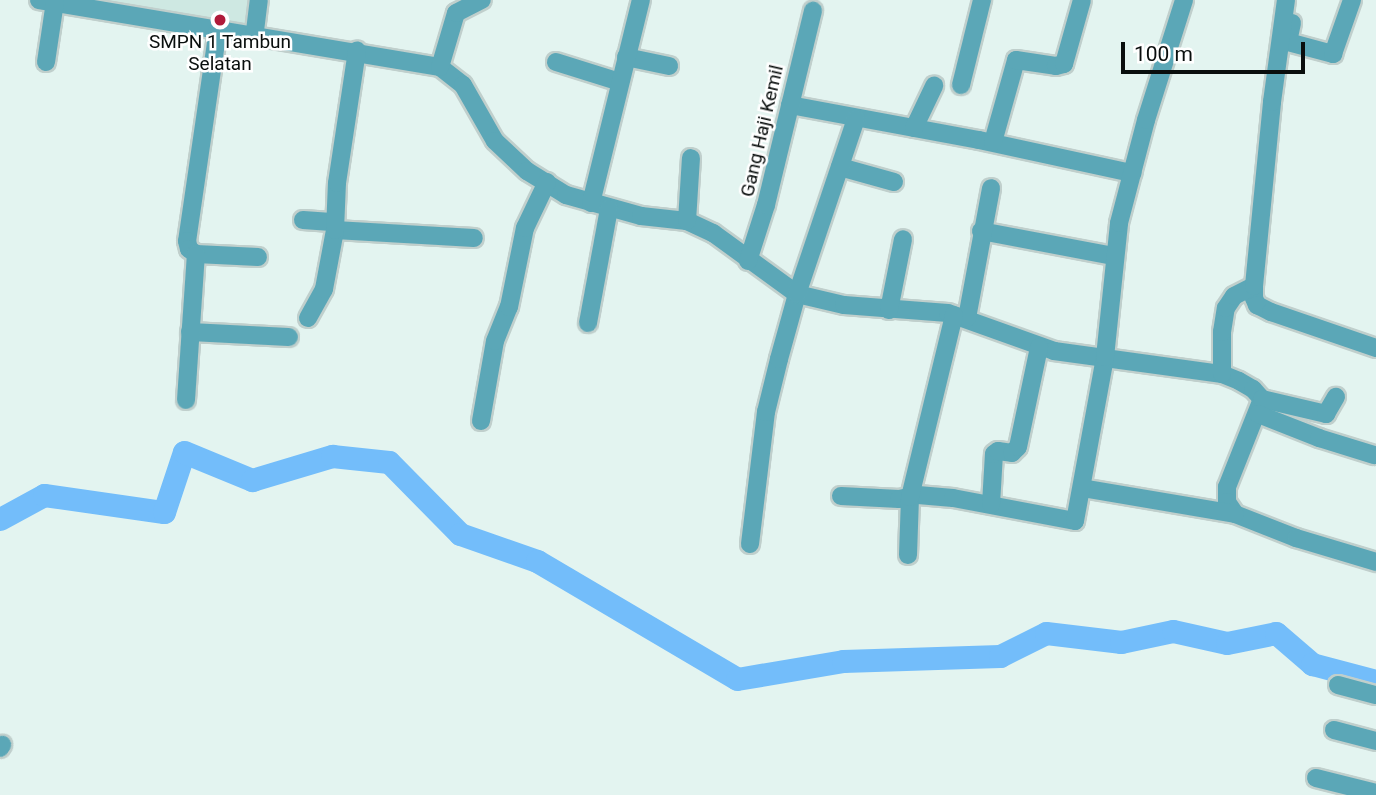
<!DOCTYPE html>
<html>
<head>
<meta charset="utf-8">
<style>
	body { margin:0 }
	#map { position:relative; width:1376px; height:795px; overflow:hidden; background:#e3f4f0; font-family:Roboto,sans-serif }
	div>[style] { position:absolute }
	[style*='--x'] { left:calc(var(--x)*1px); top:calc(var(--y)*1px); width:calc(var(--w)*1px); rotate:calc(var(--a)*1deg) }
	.built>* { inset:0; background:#cee8e2 }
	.river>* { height:23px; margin:-11.5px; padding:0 11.5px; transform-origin:11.5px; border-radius:11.5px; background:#73bdfa }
	.roads { filter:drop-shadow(2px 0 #c0cfcc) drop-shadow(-2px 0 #c0cfcc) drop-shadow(0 2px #c0cfcc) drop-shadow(0 -2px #c0cfcc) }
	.minor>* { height:18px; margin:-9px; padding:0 9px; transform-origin:9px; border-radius:9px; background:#5ba7b7 }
	.dots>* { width:19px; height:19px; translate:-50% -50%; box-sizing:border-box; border:4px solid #fff; border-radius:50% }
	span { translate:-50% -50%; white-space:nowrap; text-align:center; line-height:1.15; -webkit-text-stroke:5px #fff; paint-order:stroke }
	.poi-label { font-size:19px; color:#090e0d }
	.street-label { font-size:19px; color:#090e0d }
	.scale { position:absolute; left:1121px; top:42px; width:184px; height:32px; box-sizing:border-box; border:4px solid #090e0d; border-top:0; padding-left:9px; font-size:21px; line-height:24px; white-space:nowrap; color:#090e0d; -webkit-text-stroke:5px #fff; paint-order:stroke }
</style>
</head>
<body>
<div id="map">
	<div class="built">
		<div style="clip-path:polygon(61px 0,257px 0,252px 32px)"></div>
	</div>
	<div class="river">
		<div style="--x:0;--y:519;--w:50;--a:-28.6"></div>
		<div style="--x:44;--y:495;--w:121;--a:8.1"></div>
		<div style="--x:164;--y:512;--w:63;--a:-71.6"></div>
		<div style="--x:184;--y:452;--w:74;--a:22.4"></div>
		<div style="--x:252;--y:480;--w:84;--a:-16.7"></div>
		<div style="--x:332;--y:456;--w:57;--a:6"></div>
		<div style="--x:389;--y:462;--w:101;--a:45.4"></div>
		<div style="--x:460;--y:534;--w:82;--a:19.3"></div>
		<div style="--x:537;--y:561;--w:232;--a:30.5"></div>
		<div style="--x:737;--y:679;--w:108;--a:-9.6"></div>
		<div style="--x:843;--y:661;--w:157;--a:-1.8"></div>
		<div style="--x:1000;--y:656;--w:51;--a:-26.6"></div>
		<div style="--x:1046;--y:633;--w:76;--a:6.8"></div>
		<div style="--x:1121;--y:642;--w:53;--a:-11.9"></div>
		<div style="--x:1173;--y:631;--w:55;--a:12.5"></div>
		<div style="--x:1227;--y:643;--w:50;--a:-11.5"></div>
		<div style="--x:1276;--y:633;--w:48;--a:40.7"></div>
		<div style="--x:1312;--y:664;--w:66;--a:14.9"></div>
	</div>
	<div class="roads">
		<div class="minor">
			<div style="--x:39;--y:0;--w:407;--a:9.5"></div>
			<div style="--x:440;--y:67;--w:29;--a:38"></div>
			<div style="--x:463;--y:85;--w:64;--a:60.3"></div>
			<div style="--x:495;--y:141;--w:44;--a:43.2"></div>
			<div style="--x:527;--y:171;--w:46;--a:31.6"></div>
			<div style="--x:566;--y:195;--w:78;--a:15.6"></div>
			<div style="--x:641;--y:216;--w:46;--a:6.2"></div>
			<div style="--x:687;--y:221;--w:29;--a:25"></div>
			<div style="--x:713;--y:233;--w:104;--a:36"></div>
			<div style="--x:797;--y:294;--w:48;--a:13.2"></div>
			<div style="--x:844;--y:305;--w:104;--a:4.4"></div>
			<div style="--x:948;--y:313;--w:113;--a:19.7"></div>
			<div style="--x:1054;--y:351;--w:170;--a:7.8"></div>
			<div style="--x:1222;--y:374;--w:18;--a:22"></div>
			<div style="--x:1239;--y:381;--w:16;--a:30"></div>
			<div style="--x:1253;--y:389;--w:13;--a:48"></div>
			<div style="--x:1262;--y:399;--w:95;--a:111.7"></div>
			<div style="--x:1227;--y:487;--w:15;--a:90"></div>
			<div style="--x:1227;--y:502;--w:14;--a:56"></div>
			<div style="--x:1235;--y:514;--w:66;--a:21.5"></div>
			<div style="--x:1296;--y:538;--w:84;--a:16.7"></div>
			<div style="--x:1292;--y:23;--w:19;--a:102"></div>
			<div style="--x:1288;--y:42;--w:47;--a:14.9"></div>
			<div style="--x:1333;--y:54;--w:57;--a:-70.6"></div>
			<div style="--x:218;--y:29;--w:214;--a:98.3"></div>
			<div style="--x:187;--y:241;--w:8;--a:76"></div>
			<div style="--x:189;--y:249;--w:9;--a:36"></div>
			<div style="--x:196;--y:254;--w:62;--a:2.8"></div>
			<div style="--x:254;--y:39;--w:39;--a:-83"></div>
			<div style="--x:626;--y:57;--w:44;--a:11.8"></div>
			<div style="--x:46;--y:62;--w:61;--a:-81.5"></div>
			<div style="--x:556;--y:62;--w:67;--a:17.4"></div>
			<div style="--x:440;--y:67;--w:56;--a:-73.5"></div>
			<div style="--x:456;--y:13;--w:29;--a:-27"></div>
			<div style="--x:961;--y:85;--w:88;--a:-76.1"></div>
			<div style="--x:790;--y:105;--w:192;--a:10.5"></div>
			<div style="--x:979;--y:140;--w:157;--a:12.2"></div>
			<div style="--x:914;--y:128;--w:47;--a:-64.5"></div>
			<div style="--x:993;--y:142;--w:85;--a:-74.3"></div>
			<div style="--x:1016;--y:60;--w:40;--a:8.5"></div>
			<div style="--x:1056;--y:66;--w:8;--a:-14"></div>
			<div style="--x:1064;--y:64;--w:66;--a:-74.3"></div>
			<div style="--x:840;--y:167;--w:56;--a:15.5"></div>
			<div style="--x:591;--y:203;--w:209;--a:-76.2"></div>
			<div style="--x:303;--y:220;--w:32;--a:4"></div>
			<div style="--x:687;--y:221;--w:63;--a:-86.4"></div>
			<div style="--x:335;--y:230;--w:139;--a:3.3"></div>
			<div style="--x:981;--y:231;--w:134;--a:10.7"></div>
			<div style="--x:748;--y:261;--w:59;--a:-72.2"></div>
			<div style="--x:766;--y:205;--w:200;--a:-76.4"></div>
			<div style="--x:1254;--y:286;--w:12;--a:90"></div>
			<div style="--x:1254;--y:298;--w:8;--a:67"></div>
			<div style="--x:1257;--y:305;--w:16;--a:27"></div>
			<div style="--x:1271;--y:312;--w:111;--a:18.9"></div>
			<div style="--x:889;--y:310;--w:72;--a:-78.8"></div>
			<div style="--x:308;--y:318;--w:33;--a:-61"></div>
			<div style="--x:324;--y:289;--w:60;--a:-79.4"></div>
			<div style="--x:335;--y:230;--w:47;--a:-87.6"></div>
			<div style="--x:337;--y:183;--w:134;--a:-81.4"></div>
			<div style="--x:967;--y:318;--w:132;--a:-79.5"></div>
			<div style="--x:588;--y:323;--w:116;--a:-79.6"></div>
			<div style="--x:190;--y:332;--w:99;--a:2.9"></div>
			<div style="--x:1222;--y:374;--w:42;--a:-90"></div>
			<div style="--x:1222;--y:332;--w:24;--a:-81"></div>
			<div style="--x:1226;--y:308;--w:14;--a:-56"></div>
			<div style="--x:1234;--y:296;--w:22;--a:-27"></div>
			<div style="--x:1254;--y:286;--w:185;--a:-84.4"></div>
			<div style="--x:1272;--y:102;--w:103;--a:-82.2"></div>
			<div style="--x:1262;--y:399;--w:66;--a:13.2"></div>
			<div style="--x:1326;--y:414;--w:20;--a:-60"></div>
			<div style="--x:186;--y:400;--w:146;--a:-86.1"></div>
			<div style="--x:1258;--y:414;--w:66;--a:21.5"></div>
			<div style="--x:1319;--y:438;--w:58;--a:17.2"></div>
			<div style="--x:481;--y:421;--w:81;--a:-80.1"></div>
			<div style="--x:495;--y:341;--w:37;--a:-68"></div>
			<div style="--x:509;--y:307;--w:81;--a:-78.6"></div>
			<div style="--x:525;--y:228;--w:51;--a:-64.4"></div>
			<div style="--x:1082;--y:488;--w:155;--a:9.6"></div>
			<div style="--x:841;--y:496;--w:58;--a:3"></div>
			<div style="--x:899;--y:499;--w:19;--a:-12"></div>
			<div style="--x:918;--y:495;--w:35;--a:5"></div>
			<div style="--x:953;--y:498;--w:124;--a:10.7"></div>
			<div style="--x:1075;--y:521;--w:167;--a:-79.6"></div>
			<div style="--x:1105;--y:357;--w:135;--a:-84"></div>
			<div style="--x:1119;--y:223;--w:106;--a:-75.3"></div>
			<div style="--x:1146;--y:120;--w:126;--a:-72.4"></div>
			<div style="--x:991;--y:504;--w:50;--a:-86.6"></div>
			<div style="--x:994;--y:454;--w:5;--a:-37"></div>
			<div style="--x:998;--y:451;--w:14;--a:8"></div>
			<div style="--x:1012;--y:453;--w:8;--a:-45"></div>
			<div style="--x:1018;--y:447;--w:102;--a:-78.1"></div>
			<div style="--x:750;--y:544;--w:133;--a:-83.1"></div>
			<div style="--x:766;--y:412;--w:55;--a:-76.2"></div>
			<div style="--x:779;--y:359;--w:67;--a:-74.5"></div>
			<div style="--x:797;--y:294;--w:185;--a:-71.4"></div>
			<div style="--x:908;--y:555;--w:58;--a:-88"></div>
			<div style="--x:910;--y:497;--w:187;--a:-76.4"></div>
			<div style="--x:1338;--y:685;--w:39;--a:15"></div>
			<div style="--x:1334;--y:730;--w:43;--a:14.7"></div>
			<div style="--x:0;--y:748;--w:4;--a:-56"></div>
			<div style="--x:1316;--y:778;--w:62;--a:14"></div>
		</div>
	</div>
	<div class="dots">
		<div style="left:220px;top:20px;background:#af1b3a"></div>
	</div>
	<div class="poi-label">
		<span style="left:220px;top:53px">SMPN 1 Tambun<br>Selatan</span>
	</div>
	<div class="street-label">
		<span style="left:762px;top:131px;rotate:-77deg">Gang Haji Kemil</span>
	</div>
	<div class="scale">100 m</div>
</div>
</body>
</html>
